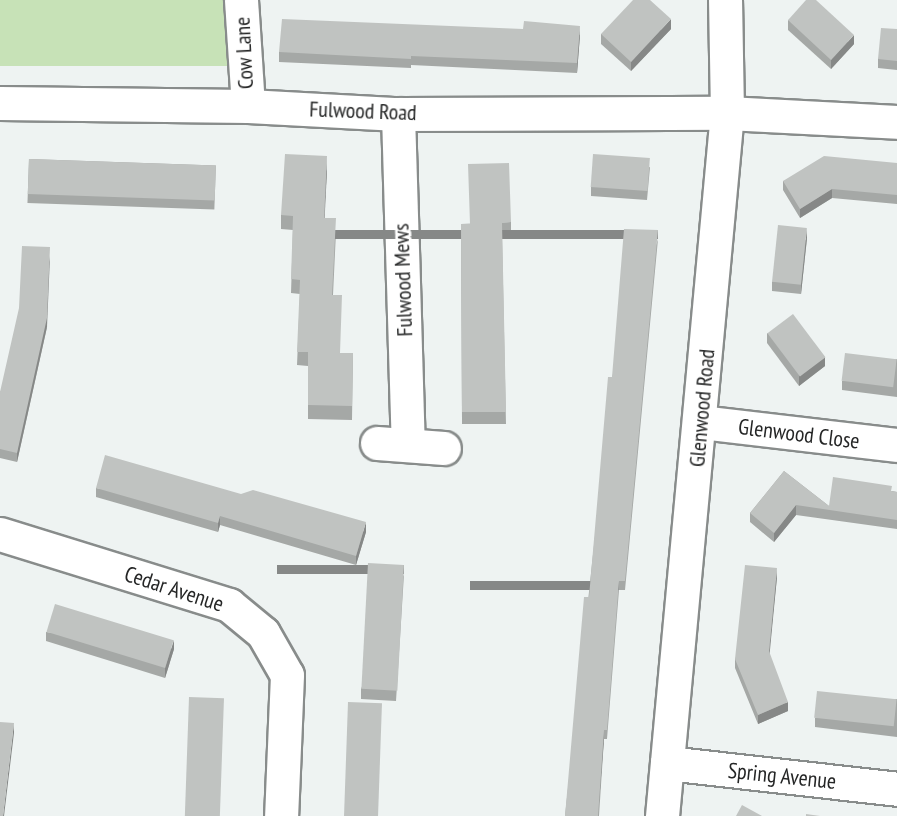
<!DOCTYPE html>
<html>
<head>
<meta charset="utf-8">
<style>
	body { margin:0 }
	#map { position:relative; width:897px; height:816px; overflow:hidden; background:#eef3f2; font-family:"PT Sans Narrow",sans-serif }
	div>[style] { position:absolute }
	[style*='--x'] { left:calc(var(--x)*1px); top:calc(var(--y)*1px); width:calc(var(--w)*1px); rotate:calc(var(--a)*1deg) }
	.green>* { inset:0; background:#c7e2b7; transform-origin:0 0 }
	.roads { filter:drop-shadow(2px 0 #888c8b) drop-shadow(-2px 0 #888c8b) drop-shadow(0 2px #888c8b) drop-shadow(0 -2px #888c8b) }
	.minor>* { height:33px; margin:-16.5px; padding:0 16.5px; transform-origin:16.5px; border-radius:16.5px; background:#fff }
	.wall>* { inset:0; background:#a5a8a6; transform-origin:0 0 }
	.shaded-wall>* { inset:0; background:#868887; transform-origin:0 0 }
	.building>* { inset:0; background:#c0c3c1; transform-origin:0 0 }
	span { translate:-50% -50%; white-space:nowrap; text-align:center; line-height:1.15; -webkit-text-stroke:5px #fff; paint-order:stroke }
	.street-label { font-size:22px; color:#252626 }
</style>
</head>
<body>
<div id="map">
	<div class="green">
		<div style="left:0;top:0;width:228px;height:66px"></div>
	</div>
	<div class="roads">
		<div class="minor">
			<div style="--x:241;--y:0;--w:106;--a:86.2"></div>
			<div style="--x:0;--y:103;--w:248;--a:0.7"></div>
			<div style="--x:248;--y:106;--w:150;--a:3.1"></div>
			<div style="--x:398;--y:114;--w:329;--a:-0.2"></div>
			<div style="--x:727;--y:113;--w:170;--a:3"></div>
			<div style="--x:398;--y:114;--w:331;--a:88.3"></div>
			<div style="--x:701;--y:422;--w:197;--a:6.7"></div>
			<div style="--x:377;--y:443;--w:67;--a:4.3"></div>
			<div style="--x:0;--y:534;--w:240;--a:17.2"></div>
			<div style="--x:229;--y:605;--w:44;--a:39.5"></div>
			<div style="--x:263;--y:633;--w:48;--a:60.3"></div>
			<div style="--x:287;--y:675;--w:141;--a:92.4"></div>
			<div style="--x:667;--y:763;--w:231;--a:6.4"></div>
			<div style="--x:662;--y:816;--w:706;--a:-84.72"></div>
			<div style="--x:727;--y:113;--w:113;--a:-91"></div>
		</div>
	</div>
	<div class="wall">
		<div style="clip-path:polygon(788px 20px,854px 44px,831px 69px,788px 30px)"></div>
		<div style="clip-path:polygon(671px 29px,631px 71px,601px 44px,601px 34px)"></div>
		<div style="clip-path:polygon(897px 29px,897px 70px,878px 68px,878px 59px)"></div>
		<div style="clip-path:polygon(580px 35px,577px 73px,411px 65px,411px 68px,279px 62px,279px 52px)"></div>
		<div style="left:29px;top:159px;width:187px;height:44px;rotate:2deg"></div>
		<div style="clip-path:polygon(897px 163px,897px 204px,832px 198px,800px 218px,783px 190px,783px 181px)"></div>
		<div style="clip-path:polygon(650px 167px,647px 200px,591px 196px,591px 187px)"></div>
		<div style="clip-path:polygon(327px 170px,324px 218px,336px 232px,333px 295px,340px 353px,353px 353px,352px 420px,308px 419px,308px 366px,297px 365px,300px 294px,291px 293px,293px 230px,281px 229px,281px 215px)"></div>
		<div style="clip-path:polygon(511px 222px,511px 235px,502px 236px,506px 424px,462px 424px,461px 224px)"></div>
		<div style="clip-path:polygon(807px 238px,801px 294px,772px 291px,772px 282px)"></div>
		<div style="clip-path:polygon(658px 239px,625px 590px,619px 590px,607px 739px,604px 739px,599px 816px,565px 816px,612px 377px)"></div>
		<div style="clip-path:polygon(47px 327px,17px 462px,0 458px,0 392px)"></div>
		<div style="clip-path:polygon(767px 333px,825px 366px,799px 386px,767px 343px)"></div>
		<div style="clip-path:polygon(897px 359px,897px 397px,842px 390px,842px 381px)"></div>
		<div style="clip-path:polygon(784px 471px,829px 506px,892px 491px,897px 492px,897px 529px,796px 515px,774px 542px,750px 522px,750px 513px)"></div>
		<div style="clip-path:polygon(96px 488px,366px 532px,356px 565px,220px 525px,218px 532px,96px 497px)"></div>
		<div style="clip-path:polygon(404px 574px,396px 701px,361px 699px,361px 689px)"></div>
		<div style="clip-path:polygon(777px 577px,769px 653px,788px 711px,758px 724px,735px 668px,735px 659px)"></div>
		<div style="clip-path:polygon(46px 632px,174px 649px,165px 678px,46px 641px)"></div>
		<div style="clip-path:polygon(897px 699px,897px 737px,815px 727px,815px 718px)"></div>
	</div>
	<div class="shaded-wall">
		<div style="clip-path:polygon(671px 19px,671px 29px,631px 71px,631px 62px)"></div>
		<div style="clip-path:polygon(580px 26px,580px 35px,577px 73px,577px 63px)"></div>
		<div style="clip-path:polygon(854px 35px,854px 44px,831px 69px,831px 60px)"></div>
		<div style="clip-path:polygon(327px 156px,327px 170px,324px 231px,324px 218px)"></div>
		<div style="clip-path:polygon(832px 189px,832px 198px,800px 218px,800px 209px)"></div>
		<div style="clip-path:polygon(807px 228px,807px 238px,801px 294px,801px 285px)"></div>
		<div style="left:658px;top:230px;width:9px;height:353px;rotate:90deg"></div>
		<div style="clip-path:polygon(50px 256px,47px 327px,17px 462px,17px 453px)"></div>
		<div style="clip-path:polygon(825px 357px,825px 366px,799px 386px,799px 376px)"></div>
		<div style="clip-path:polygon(796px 505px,796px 515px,774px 542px,774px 533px)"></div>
		<div style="clip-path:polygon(220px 516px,220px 525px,218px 532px,218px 523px)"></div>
		<div style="clip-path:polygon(366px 522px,366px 532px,356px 565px,356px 556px)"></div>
		<div style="left:404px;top:565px;width:9px;height:127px;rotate:90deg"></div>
		<div style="clip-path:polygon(777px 568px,777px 577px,769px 660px,769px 651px)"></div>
		<div style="left:619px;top:581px;width:9px;height:149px;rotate:90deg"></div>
		<div style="clip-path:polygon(174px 640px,174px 649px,165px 678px,165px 668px)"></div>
		<div style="clip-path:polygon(788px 702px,788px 711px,758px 724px,758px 715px)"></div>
		<div style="clip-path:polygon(14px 723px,14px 733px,4px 816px,3px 816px)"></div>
		<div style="clip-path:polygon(604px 730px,604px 739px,598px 816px)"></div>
	</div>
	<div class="building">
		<div style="clip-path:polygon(633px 0,650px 0,671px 19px,631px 62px,601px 34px)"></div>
		<div style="clip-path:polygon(806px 0,816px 0,854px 35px,831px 60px,788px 20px)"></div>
		<div style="clip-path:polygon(282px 19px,523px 29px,524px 21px,580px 26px,577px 63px,411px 56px,411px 59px,279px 52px)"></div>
		<div style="clip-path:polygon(881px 28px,897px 29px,897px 61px,878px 59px)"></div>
		<div style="clip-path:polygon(285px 154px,327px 156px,324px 218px,336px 218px,332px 295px,342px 295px,340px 353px,353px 353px,352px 406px,308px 405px,308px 352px,297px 352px,300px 280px,291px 279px,293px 216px,281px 215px)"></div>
		<div style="left:593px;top:154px;width:57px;height:33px;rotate:4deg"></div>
		<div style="clip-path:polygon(824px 156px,897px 163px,897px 195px,832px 189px,800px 209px,783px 181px)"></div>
		<div style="left:29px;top:159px;width:187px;height:35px;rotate:2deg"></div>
		<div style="clip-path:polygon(509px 163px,511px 222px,502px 223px,506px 412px,462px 412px,461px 224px,470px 224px,468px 164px)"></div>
		<div style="left:778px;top:225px;width:29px;height:57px;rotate:6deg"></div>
		<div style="clip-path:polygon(624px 229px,658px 230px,625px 581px,619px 581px,607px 730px,604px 730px,598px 816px,565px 816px,584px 597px,589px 597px,608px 377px,612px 377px)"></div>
		<div style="clip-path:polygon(22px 246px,50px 247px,47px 318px,17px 453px,0 449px,0 392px,19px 308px)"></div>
		<div style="left:793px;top:314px;width:54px;height:32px;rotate:53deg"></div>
		<div style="left:845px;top:353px;width:52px;height:28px;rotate:7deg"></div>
		<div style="clip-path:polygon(105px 455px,241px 494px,253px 490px,366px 522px,356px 556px,220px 516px,218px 523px,96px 488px)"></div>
		<div style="clip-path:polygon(784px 471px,829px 506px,833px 477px,892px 486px,891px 491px,897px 492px,897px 520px,796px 505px,774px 533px,750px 513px)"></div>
		<div style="left:368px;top:563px;width:36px;height:126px;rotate:3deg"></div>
		<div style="clip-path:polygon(745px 565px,777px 568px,769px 651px,788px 702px,758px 715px,735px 659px)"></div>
		<div style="left:55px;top:604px;width:124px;height:29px;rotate:17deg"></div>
		<div style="left:817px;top:691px;width:80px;height:27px;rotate:6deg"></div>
		<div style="left:189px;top:697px;width:35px;height:119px;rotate:2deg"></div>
		<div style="left:348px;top:702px;width:34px;height:114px;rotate:2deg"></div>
		<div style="clip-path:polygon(0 722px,14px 723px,3px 816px,0 816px)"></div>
		<div style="clip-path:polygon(742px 805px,762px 816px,736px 816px)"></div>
		<div style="clip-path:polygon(806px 814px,820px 816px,806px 816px)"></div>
	</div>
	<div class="street-label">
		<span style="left:244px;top:53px;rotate:-93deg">Cow Lane</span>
		<span style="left:363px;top:111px;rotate:2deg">Fulwood Road</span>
		<span style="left:403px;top:280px;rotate:-92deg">Fulwood Mews</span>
		<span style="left:702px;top:408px;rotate:-85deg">Glenwood Road</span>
		<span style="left:799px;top:434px;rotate:7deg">Glenwood Close</span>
		<span style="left:174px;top:589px;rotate:18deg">Cedar Avenue</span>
		<span style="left:782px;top:776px;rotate:6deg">Spring Avenue</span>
	</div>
</div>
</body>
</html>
